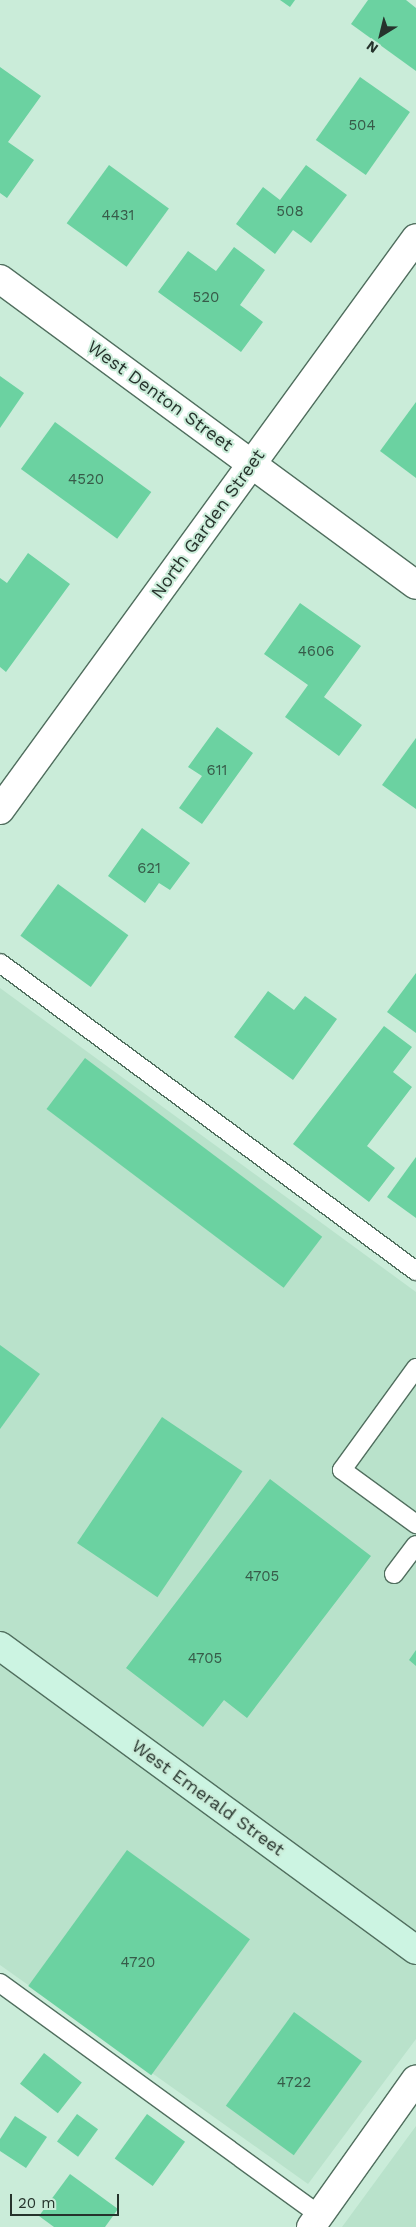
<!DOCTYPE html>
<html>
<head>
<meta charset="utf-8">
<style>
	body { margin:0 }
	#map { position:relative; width:416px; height:2227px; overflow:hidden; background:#caecd9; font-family:"Work Sans",sans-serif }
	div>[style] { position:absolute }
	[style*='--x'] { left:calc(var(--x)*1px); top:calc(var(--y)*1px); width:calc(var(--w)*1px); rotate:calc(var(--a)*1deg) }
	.built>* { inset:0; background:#b9e2cb }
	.building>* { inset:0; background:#6bd2a1; transform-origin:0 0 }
	.roads { filter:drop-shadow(1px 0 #516f5f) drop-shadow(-1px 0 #516f5f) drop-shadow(0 1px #516f5f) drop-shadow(0 -1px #516f5f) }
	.lane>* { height:18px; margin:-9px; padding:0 9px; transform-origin:9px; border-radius:9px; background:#fff }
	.street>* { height:28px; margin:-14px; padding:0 14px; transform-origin:14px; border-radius:14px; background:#fff }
	.secondary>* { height:28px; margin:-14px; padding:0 14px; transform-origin:14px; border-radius:14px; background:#ccf4e2 }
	span { translate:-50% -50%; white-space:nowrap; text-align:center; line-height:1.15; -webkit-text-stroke:4px #caecd9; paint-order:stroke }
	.number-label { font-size:15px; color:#375b49 }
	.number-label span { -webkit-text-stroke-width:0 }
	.street-label { font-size:18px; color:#26332c }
	.north { position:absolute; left:356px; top:10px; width:50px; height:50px; -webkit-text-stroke:4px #caecd9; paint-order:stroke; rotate:216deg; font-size:14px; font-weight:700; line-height:20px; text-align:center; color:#26332c }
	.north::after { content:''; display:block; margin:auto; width:18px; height:22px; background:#26332c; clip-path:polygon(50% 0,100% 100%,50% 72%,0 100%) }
	.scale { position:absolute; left:10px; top:2194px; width:109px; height:22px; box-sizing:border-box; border:2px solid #26332c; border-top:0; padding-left:6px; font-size:15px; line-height:18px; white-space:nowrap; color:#26332c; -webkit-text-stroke:4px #caecd9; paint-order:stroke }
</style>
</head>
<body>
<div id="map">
	<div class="built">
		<div style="clip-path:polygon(0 988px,416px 1292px,416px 2039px,308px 2184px,0 1965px)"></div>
		<div style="clip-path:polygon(416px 2126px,416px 2227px,342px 2227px)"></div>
	</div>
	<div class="building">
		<div style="clip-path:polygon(280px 0,295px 0,290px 7px)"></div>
		<div style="clip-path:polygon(368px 0,406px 0,416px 8px,416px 71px,351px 24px)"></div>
		<div style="clip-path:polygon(0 67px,41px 96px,8px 142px,34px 160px,7px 198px,0 193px)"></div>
		<div style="left:360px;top:77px;width:61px;height:77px;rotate:35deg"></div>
		<div style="left:109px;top:165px;width:74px;height:72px;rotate:36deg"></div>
		<div style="clip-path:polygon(306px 165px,347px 195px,311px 243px,293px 230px,275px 254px,236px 224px,263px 187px,280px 200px)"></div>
		<div style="clip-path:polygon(234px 247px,265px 270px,240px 305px,263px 322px,241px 352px,158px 292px,188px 251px,216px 271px)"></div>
		<div style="clip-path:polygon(0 376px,24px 393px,0 428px)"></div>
		<div style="clip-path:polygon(416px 402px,416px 478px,380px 451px)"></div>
		<div style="left:55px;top:422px;width:119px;height:58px;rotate:36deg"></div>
		<div style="clip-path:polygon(28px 553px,70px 584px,6px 672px,0 667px,0 578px,7px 583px)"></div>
		<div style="clip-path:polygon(300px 603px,361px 646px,324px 697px,362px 725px,339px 756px,285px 717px,308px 685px,264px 654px)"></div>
		<div style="clip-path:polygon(217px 727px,253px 753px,202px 824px,179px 808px,202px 776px,188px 767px)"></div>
		<div style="clip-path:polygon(416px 738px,416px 809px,382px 785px)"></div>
		<div style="clip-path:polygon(142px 828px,190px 863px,170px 890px,159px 883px,145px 903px,108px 876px)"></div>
		<div style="left:58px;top:884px;width:87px;height:64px;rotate:36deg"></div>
		<div style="clip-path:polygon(416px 973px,416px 1033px,387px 1012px)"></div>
		<div style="clip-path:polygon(268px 991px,294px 1010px,305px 996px,337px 1019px,293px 1080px,234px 1037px)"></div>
		<div style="clip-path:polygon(384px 1026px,412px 1047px,393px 1072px,412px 1087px,367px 1146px,395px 1168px,369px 1202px,293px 1144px)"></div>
		<div style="left:85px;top:1058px;width:297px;height:64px;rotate:37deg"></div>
		<div style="clip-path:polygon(416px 1157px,416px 1218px,387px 1197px)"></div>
		<div style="clip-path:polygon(0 1345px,40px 1374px,0 1429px)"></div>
		<div style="left:162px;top:1417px;width:97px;height:152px;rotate:34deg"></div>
		<div style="clip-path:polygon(270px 1479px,371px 1556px,247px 1718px,224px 1700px,203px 1727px,126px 1668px)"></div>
		<div style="clip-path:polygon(416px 1650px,416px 1666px,409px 1660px)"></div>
		<div style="left:127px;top:1850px;width:152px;height:168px;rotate:36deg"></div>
		<div style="left:294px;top:2012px;width:84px;height:116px;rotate:36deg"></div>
		<div style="left:44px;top:2053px;width:48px;height:39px;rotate:38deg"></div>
		<div style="left:77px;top:2114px;width:26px;height:34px;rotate:36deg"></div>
		<div style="left:147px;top:2114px;width:47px;height:55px;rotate:36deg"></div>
		<div style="clip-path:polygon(15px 2116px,47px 2137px,26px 2168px,0 2151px,0 2139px)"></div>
		<div style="clip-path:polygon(70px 2174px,118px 2209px,105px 2227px,54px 2227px,39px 2216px)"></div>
	</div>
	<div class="roads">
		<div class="lane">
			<div style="--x:0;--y:963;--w:518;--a:36.52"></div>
			<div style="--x:416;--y:1368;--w:126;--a:126"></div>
			<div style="--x:342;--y:1470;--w:92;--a:36.1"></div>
			<div style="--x:394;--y:1574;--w:36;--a:-53"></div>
			<div style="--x:0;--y:1983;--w:394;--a:36"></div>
		</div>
		<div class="street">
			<div style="--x:0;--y:279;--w:516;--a:36.34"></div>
			<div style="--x:0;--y:810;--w:707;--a:-53.97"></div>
			<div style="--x:311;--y:2227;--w:181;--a:-54.6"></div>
		</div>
		<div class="secondary">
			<div style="--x:0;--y:1646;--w:515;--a:36.16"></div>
		</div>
	</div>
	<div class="number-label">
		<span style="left:362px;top:126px">504</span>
		<span style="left:290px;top:212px">508</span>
		<span style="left:118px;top:216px">4431</span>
		<span style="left:206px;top:298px">520</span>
		<span style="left:86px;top:480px">4520</span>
		<span style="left:316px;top:652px">4606</span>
		<span style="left:217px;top:771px">611</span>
		<span style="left:149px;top:869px">621</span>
		<span style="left:262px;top:1577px">4705</span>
		<span style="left:205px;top:1659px">4705</span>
		<span style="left:138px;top:1963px">4720</span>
		<span style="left:294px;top:2083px">4722</span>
	</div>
	<div class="street-label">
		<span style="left:160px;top:396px;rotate:36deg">West Denton Street</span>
		<span style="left:208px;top:524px;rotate:-54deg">North Garden Street</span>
		<span style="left:208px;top:1798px;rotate:36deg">West Emerald Street</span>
	</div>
	<div class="north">N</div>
	<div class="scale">20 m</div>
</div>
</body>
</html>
